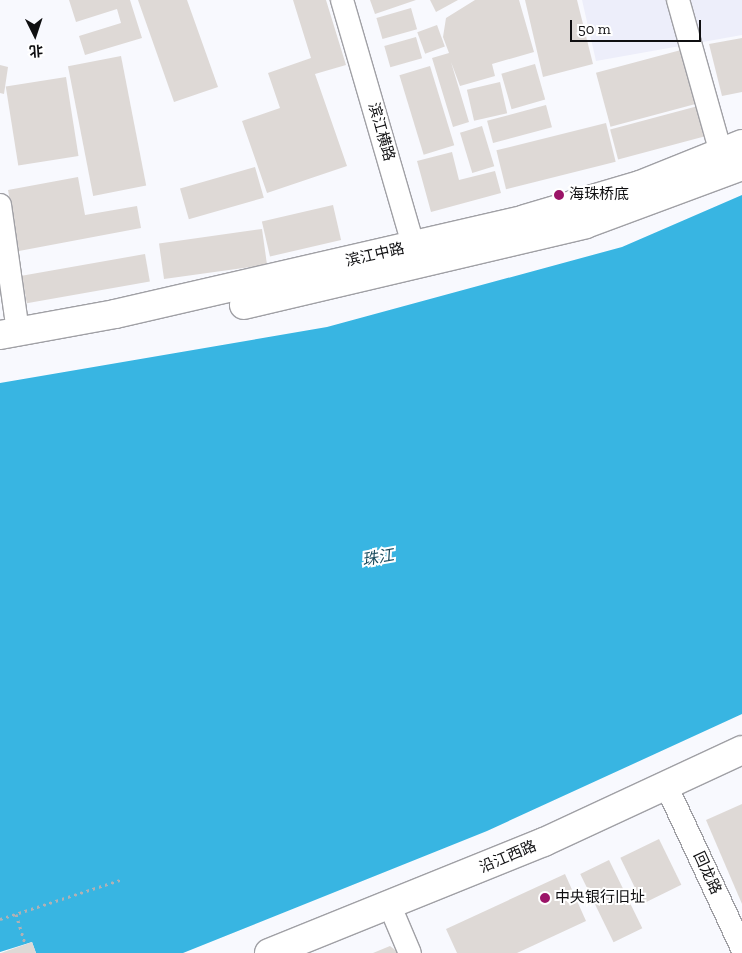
<!DOCTYPE html>
<html>
<head>
<meta charset="utf-8">
<style>
	body { margin:0 }
	#map { position:relative; width:742px; height:953px; overflow:hidden; background:#f8f9fe; font-family:"Zilla Slab","Noto Sans SC",serif }
	div>[style] { position:absolute }
	[style*='--x'] { left:calc(var(--x)*1px); top:calc(var(--y)*1px); width:calc(var(--w)*1px); rotate:calc(var(--a)*1deg) }
	.built>* { inset:0; background:#edeefa }
	.water>* { inset:0; background:#38b5e2 }
	.building>* { inset:0; background:#ded9d6; transform-origin:0 0 }
	.path>* { height:3px; margin-top:-1.5px; transform-origin:0; background:repeating-linear-gradient(90deg,#b0b1b5 0 2.5px,transparent 0 6.5px) }
	.roads { filter:drop-shadow(1px 0 #a0a0a5) drop-shadow(-1px 0 #a0a0a5) drop-shadow(0 1px #a0a0a5) drop-shadow(0 -1px #a0a0a5) }
	.minor>* { height:22px; margin:-11px; padding:0 11px; transform-origin:11px; border-radius:11px; background:#fff }
	.major>* { height:28px; margin:-14px; padding:0 14px; transform-origin:14px; border-radius:14px; background:#fff }
	.dots>* { width:14px; height:14px; translate:-50% -50%; box-sizing:border-box; border:2px solid #fff; border-radius:50% }
	span { translate:-50% -50%; white-space:nowrap; text-align:center; line-height:1.15; -webkit-text-stroke:4px #fff; paint-order:stroke }
	.street-label { font-size:15px; color:#0f0f11 }
	.poi-label { font-size:15px; color:#0f0f11 }
	.left { translate:0 -50%; text-align:left }
	.water-label { font-size:16px; color:#1a4c5f; font-style:italic }
	.north { position:absolute; left:10px; top:10px; width:50px; height:50px; -webkit-text-stroke:4px #fff; paint-order:stroke; rotate:176deg; font-size:14px; font-weight:700; line-height:20px; text-align:center; color:#0f0f11 }
	.north::after { content:''; display:block; margin:auto; width:18px; height:22px; background:#0f0f11; clip-path:polygon(50% 0,100% 100%,50% 72%,0 100%) }
	.scale { position:absolute; left:570px; top:20px; width:131px; height:22px; box-sizing:border-box; border:2px solid #0f0f11; border-top:0; padding-left:6px; font-size:15px; line-height:18px; white-space:nowrap; color:#0f0f11; -webkit-text-stroke:4px #fff; paint-order:stroke }
</style>
</head>
<body>
<div id="map">
	<div class="built">
		<div style="clip-path:polygon(582px 0,742px 0,742px 35px,596px 61px)"></div>
	</div>
	<div class="water">
		<div style="clip-path:polygon(742px 195px,742px 714px,487px 831px,183px 953px,36px 953px,32px 942px,0 952px,0 383px,327px 327px,622px 247px)"></div>
	</div>
	<div class="building">
		<div style="clip-path:polygon(69px 0,130px 0,142px 38px,85px 55px,79px 36px,121px 23px,117px 9px,76px 22px)"></div>
		<div style="clip-path:polygon(138px 0,187px 0,218px 87px,174px 102px)"></div>
		<div style="clip-path:polygon(293px 0,326px 0,346px 65px,315px 74px,347px 166px,267px 193px,242px 121px,280px 108px,268px 73px,311px 58px)"></div>
		<div style="clip-path:polygon(370px 0,416px 0,375px 14px)"></div>
		<div style="clip-path:polygon(430px 0,458px 0,436px 12px)"></div>
		<div style="clip-path:polygon(475px 0,519px 0,534px 52px,492px 64px,495px 76px,460px 86px,451px 62px,469px 122px,453px 127px,432px 58px,449px 53px,443px 37px,446px 18px)"></div>
		<div style="clip-path:polygon(525px 0,577px 0,593px 64px,543px 77px)"></div>
		<div style="left:411px;top:8px;width:22px;height:36px;rotate:74deg"></div>
		<div style="left:437px;top:25px;width:23px;height:21px;rotate:70deg"></div>
		<div style="left:416px;top:37px;width:22px;height:33px;rotate:74deg"></div>
		<div style="clip-path:polygon(742px 38px,742px 92px,722px 96px,709px 44px)"></div>
		<div style="left:681px;top:50px;width:56px;height:88px;rotate:75deg"></div>
		<div style="left:121px;top:56px;width:132px;height:54px;rotate:79deg"></div>
		<div style="left:535px;top:64px;width:37px;height:35px;rotate:74deg"></div>
		<div style="clip-path:polygon(0 65px,8px 67px,4px 94px,0 93px)"></div>
		<div style="left:430px;top:66px;width:83px;height:32px;rotate:73deg"></div>
		<div style="left:66px;top:77px;width:80px;height:61px;rotate:81deg"></div>
		<div style="left:500px;top:82px;width:32px;height:34px;rotate:77deg"></div>
		<div style="left:546px;top:105px;width:23px;height:61px;rotate:75deg"></div>
		<div style="left:698px;top:106px;width:31px;height:91px;rotate:75deg"></div>
		<div style="left:606px;top:123px;width:40px;height:113px;rotate:76deg"></div>
		<div style="left:482px;top:126px;width:42px;height:23px;rotate:73deg"></div>
		<div style="clip-path:polygon(452px 152px,459px 180px,495px 171px,501px 193px,431px 212px,417px 161px)"></div>
		<div style="left:255px;top:167px;width:32px;height:78px;rotate:74deg"></div>
		<div style="clip-path:polygon(78px 177px,85px 215px,137px 206px,141px 228px,19px 251px,8px 190px)"></div>
		<div style="left:333px;top:205px;width:36px;height:73px;rotate:77deg"></div>
		<div style="left:262px;top:229px;width:36px;height:104px;rotate:82deg"></div>
		<div style="left:145px;top:254px;width:28px;height:125px;rotate:80deg"></div>
		<div style="clip-path:polygon(742px 804px,742px 904px,706px 820px)"></div>
		<div style="left:659px;top:839px;width:51px;height:43px;rotate:64deg"></div>
		<div style="left:609px;top:860px;width:76px;height:32px;rotate:64deg"></div>
		<div style="clip-path:polygon(565px 874px,586px 921px,517px 953px,457px 953px,446px 929px)"></div>
		<div style="clip-path:polygon(32px 942px,36px 953px,1px 953px)"></div>
		<div style="clip-path:polygon(390px 946px,399px 953px,373px 953px)"></div>
	</div>
	<div class="path">
		<div style="--x:16;--y:914;--w:31;--a:73"></div>
		<div style="--x:0;--y:919;--w:129;--a:-18"></div>
	</div>
	<div class="roads">
		<div class="minor">
			<div style="--x:342;--y:0;--w:272;--a:73.8"></div>
			<div style="--x:678;--y:0;--w:159;--a:74.3"></div>
			<div style="--x:0;--y:205;--w:128;--a:81.9"></div>
			<div style="--x:672;--y:798;--w:166;--a:65"></div>
			<div style="--x:395;--y:918;--w:38;--a:67"></div>
		</div>
		<div class="major">
			<div style="--x:244;--y:305;--w:351;--a:-13.3"></div>
			<div style="--x:586;--y:224;--w:166;--a:-20.4"></div>
			<div style="--x:0;--y:335;--w:117;--a:-10.3"></div>
			<div style="--x:115;--y:314;--w:421;--a:-13"></div>
			<div style="--x:525;--y:219;--w:120;--a:-16.5"></div>
			<div style="--x:640;--y:185;--w:110;--a:-21.9"></div>
			<div style="--x:269;--y:953;--w:297;--a:-22"></div>
			<div style="--x:544;--y:842;--w:218;--a:-24.9"></div>
		</div>
	</div>
	<div class="dots">
		<div style="left:559px;top:195px;background:#9b1467"></div>
		<div style="left:545px;top:898px;background:#9b1467"></div>
	</div>
	<div class="street-label">
		<span style="left:381px;top:132px;rotate:74deg">滨江横路</span>
		<span style="left:375px;top:255px;rotate:-13deg">滨江中路</span>
		<span style="left:508px;top:857px;rotate:-23deg">沿江西路</span>
		<span style="left:707px;top:873px;rotate:65deg">回龙路</span>
	</div>
	<div class="poi-label">
		<span class="left" style="left:569px;top:195px">海珠桥底</span>
		<span class="left" style="left:555px;top:898px">中央银行旧址</span>
	</div>
	<div class="water-label">
		<span style="left:378px;top:558px;rotate:-10deg">珠江</span>
	</div>
	<div class="north">北</div>
	<div class="scale">50 m</div>
</div>
</body>
</html>
